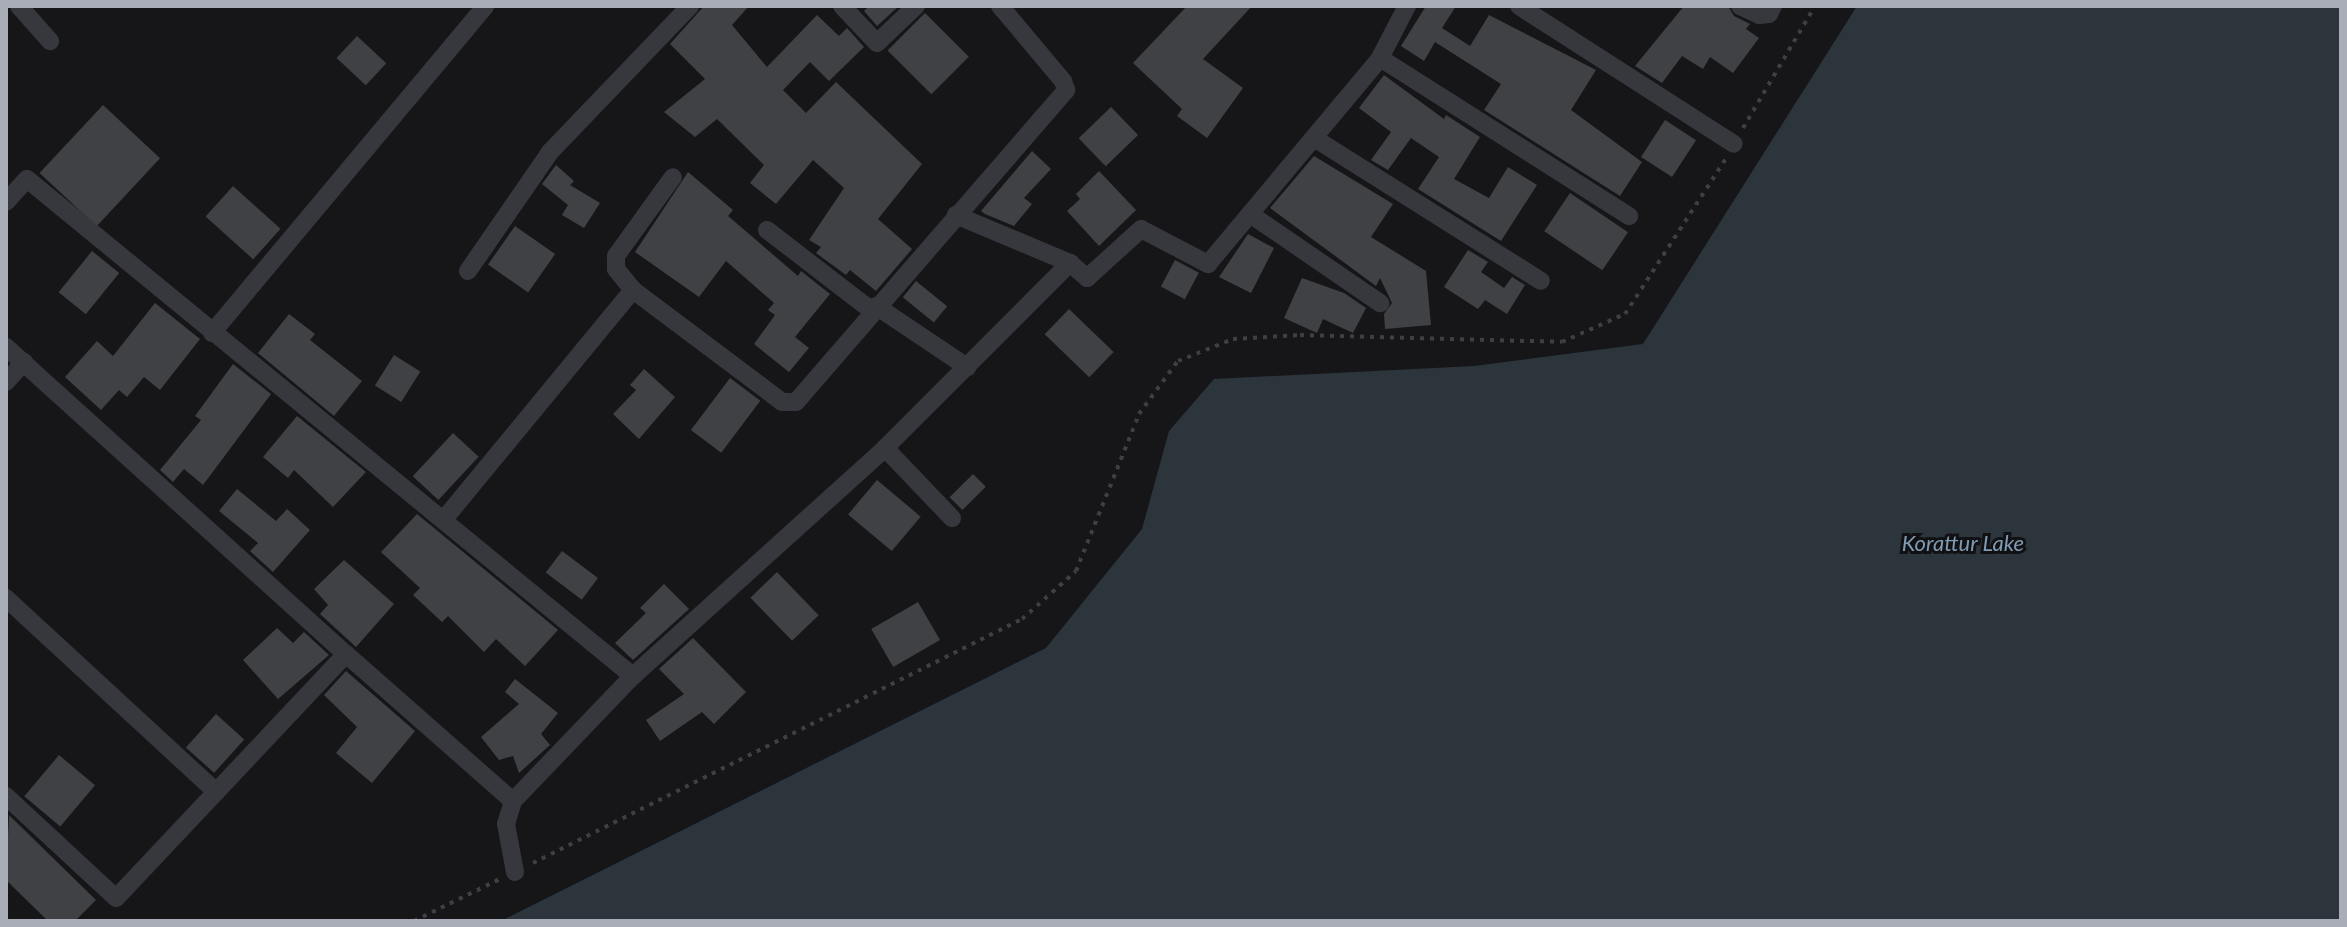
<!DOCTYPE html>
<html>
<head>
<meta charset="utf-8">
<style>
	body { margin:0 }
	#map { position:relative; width:2347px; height:927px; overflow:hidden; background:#161618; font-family:Lato,sans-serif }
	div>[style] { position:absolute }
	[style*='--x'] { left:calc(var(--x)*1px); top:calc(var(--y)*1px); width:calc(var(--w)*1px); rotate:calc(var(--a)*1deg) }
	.water>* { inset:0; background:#2c353c }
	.building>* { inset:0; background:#404145; transform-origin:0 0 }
	.path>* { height:4px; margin-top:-2px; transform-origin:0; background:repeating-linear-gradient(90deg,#3d3f44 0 4px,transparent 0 10px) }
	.street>* { height:18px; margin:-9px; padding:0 9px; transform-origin:9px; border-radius:9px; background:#37383d }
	span { translate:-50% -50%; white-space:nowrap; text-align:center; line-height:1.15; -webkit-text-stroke:6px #111113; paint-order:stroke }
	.water-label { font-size:22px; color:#7f9bb3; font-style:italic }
	.frame { position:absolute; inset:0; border:8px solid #a8adb8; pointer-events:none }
</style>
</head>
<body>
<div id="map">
	<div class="water">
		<div style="clip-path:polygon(1857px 6px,2341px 6px,2341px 921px,501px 921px,1046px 648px,1142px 529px,1169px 431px,1214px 379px,1474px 366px,1643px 344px)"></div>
	</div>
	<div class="building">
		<div style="clip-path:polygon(704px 6px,749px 6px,732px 25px,767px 67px,817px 15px,839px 36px,847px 28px,864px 47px,829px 81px,810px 62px,783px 90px,806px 113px,836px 82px,922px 164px,878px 219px,912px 249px,876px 291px,850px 270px,846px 275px,816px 253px,821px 247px,809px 240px,844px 188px,813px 160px,776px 204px,750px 183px,764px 165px,717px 119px,695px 137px,664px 112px,705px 79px,670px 44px)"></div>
		<div style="clip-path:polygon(869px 6px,899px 6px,877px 26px,864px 11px)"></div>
		<div style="clip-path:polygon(1187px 6px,1252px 6px,1203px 59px,1243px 88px,1207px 138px,1177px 116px,1182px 109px,1133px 63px)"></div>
		<div style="clip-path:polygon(1426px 6px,1456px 6px,1442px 28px,1470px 46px,1489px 15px,1596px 70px,1571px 110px,1642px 162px,1620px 196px,1484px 110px,1501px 84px,1435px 42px,1424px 61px,1401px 46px)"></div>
		<div style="clip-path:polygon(1684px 6px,1728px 6px,1734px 16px,1750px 24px,1746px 29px,1759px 38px,1733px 73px,1710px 57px,1703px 69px,1682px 56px,1662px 83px,1635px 66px)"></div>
		<div style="left:925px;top:13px;width:62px;height:53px;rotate:45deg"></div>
		<div style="left:357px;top:36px;width:40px;height:30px;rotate:43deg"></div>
		<div style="clip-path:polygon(1384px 75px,1444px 119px,1446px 115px,1480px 137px,1454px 179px,1489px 198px,1508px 167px,1537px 185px,1501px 241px,1418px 189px,1439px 157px,1411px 138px,1388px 170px,1371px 160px,1391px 132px,1359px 108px)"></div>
		<div style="left:103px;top:105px;width:78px;height:93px;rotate:43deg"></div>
		<div style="left:1111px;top:107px;width:39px;height:45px;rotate:46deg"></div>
		<div style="left:1665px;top:120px;width:37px;height:44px;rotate:33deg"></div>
		<div style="clip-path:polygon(1032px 151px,1051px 169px,1024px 198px,1032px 204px,1014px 226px,985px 214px,981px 211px)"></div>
		<div style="clip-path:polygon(1314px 156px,1393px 204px,1371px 237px,1426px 271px,1431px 325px,1385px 329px,1384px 314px,1392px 303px,1380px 278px,1376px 286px,1270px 208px)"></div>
		<div style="clip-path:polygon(556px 165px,574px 181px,570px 185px,600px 203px,584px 228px,562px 215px,568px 205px,542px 184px)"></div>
		<div style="clip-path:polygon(1099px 171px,1136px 210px,1099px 246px,1067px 211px,1080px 199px,1076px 194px)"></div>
		<div style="clip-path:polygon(688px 172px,733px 210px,728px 216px,798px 276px,801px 271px,830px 294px,795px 337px,809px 348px,789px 372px,754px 344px,775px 315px,768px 310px,774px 303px,726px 261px,699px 297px,635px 252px)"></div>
		<div style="left:233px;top:186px;width:64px;height:41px;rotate:42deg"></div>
		<div style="left:1570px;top:193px;width:70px;height:46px;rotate:34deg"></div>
		<div style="left:515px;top:226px;width:49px;height:47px;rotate:35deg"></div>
		<div style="clip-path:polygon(1248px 234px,1274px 248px,1251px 293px,1219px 277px)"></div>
		<div style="clip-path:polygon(1468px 250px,1488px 262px,1481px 272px,1504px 288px,1512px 277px,1525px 285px,1507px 314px,1485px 300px,1478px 309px,1444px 287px)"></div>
		<div style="left:92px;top:251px;width:35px;height:53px;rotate:39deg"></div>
		<div style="left:1175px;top:260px;width:27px;height:30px;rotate:28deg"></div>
		<div style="clip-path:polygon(1302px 278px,1344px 293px,1366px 308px,1353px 333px,1323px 319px,1317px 333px,1284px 318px)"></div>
		<div style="left:916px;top:281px;width:40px;height:21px;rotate:39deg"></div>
		<div style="clip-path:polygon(155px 303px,200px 339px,160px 390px,144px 377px,127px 397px,119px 390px,101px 410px,65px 377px,97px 341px,113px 356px)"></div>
		<div style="left:1069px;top:309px;width:62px;height:35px;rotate:44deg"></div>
		<div style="clip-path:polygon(289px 314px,315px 334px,310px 340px,362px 381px,334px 416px,258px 353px)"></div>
		<div style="left:394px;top:355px;width:31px;height:36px;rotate:32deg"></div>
		<div style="clip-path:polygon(233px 364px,271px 394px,203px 485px,184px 469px,173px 482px,160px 470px,201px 420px,195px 416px)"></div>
		<div style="clip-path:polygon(644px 369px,675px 397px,639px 439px,613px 414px,636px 390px,630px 385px)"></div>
		<div style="left:730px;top:378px;width:38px;height:65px;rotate:37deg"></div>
		<div style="clip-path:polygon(297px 416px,366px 472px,333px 507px,294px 470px,288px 478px,263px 457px)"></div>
		<div style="left:453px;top:433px;width:35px;height:59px;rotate:43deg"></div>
		<div style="left:973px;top:474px;width:18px;height:33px;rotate:45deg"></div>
		<div style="left:877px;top:480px;width:57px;height:45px;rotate:40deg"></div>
		<div style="clip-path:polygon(237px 489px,276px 521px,287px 509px,310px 530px,273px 572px,250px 551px,258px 543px,219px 511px)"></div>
		<div style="clip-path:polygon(417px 514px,558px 630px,525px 666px,496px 639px,484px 652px,448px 616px,442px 622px,413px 595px,420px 588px,381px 552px)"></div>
		<div style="left:562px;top:551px;width:45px;height:27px;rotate:37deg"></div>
		<div style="clip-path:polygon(344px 560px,394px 604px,356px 647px,320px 614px,328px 605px,314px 589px)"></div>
		<div style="left:777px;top:572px;width:60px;height:37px;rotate:46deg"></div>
		<div style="clip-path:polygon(664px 584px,689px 609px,633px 660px,615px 643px,646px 613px,640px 608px)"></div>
		<div style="left:918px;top:602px;width:44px;height:54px;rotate:60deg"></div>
		<div style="clip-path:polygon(277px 628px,293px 643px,304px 632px,329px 655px,278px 699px,243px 660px)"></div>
		<div style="clip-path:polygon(693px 638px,746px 692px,714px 724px,702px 712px,660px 741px,646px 720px,684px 694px,659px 669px)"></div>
		<div style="clip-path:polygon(346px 671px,415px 731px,372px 783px,336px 753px,357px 727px,324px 695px)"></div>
		<div style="clip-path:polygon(515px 679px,558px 713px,541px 734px,550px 745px,519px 773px,513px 756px,499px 760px,481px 737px,519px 704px,505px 692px)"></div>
		<div style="left:216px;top:714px;width:38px;height:45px;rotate:42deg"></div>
		<div style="left:59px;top:755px;width:47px;height:54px;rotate:40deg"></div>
		<div style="clip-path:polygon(9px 815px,96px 900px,75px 921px,48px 921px,6px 880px)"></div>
	</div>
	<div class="path">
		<div style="--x:1743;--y:128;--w:142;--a:-59.5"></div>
		<div style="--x:533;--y:863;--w:546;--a:-26.52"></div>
		<div style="--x:1022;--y:619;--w:72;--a:-41.6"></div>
		<div style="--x:1076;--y:571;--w:169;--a:-68.1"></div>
		<div style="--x:1139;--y:414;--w:66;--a:-53.7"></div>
		<div style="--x:1178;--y:361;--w:59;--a:-21.8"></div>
		<div style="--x:1233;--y:339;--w:67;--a:-3.4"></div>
		<div style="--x:1300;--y:335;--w:262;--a:1.5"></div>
		<div style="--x:1562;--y:342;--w:69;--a:-24"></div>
		<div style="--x:1625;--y:314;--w:184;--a:-57"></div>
		<div style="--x:414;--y:921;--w:96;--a:-26"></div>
	</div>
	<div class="street">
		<div style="--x:19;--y:6;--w:47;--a:48.5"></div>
		<div style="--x:842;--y:6;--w:51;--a:46.6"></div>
		<div style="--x:877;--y:43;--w:54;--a:-43.5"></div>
		<div style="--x:1519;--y:6;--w:255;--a:32.7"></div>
		<div style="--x:1740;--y:6;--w:21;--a:25"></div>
		<div style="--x:1759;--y:15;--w:10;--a:-6"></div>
		<div style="--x:1769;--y:14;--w:9;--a:-63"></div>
		<div style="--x:1380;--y:58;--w:295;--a:32.4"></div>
		<div style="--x:1314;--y:138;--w:268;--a:32.2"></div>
		<div style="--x:6;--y:202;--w:31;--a:-48"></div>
		<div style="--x:27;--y:179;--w:784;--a:39.36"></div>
		<div style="--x:1250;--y:214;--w:158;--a:34.4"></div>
		<div style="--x:767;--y:230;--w:133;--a:37.6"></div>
		<div style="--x:1070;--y:263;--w:23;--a:41"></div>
		<div style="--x:1087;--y:278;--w:73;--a:-42.2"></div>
		<div style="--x:1141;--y:229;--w:76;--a:27.6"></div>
		<div style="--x:1208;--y:264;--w:268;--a:-50.1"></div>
		<div style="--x:1380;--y:58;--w:59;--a:-62.6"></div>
		<div style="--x:468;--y:271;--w:145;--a:-55.4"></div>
		<div style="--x:550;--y:152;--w:202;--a:-46.2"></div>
		<div style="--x:633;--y:290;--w:27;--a:-129"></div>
		<div style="--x:616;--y:269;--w:13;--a:-90"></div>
		<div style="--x:616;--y:256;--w:97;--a:-54.2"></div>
		<div style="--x:876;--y:306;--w:110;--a:33.8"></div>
		<div style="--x:212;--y:333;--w:426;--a:-50.1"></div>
		<div style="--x:6;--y:347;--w:458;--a:42.1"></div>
		<div style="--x:346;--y:654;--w:335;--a:133.3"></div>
		<div style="--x:116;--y:898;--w:150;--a:-137.2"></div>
		<div style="--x:6;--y:382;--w:27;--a:-48"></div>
		<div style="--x:885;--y:448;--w:262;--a:-45"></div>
		<div style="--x:1070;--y:263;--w:124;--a:-157.2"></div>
		<div style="--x:445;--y:518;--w:296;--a:-50.5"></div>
		<div style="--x:633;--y:290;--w:186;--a:36.9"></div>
		<div style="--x:782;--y:402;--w:14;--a:0"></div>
		<div style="--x:796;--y:402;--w:413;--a:-49.1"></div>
		<div style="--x:1066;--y:90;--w:9;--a:-108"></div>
		<div style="--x:1063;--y:81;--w:98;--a:-130"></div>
		<div style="--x:6;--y:598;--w:286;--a:42.7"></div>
		<div style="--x:346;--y:654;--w:222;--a:41.4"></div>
		<div style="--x:515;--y:872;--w:49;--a:-100.6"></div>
		<div style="--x:506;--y:824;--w:24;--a:-73"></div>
		<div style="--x:513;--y:801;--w:173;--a:-46.2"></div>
		<div style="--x:633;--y:676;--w:340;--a:-42.1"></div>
		<div style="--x:885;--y:448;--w:97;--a:46.3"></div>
	</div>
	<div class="water-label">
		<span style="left:1963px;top:543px">Korattur Lake</span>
	</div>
	<div class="frame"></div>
</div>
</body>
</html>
